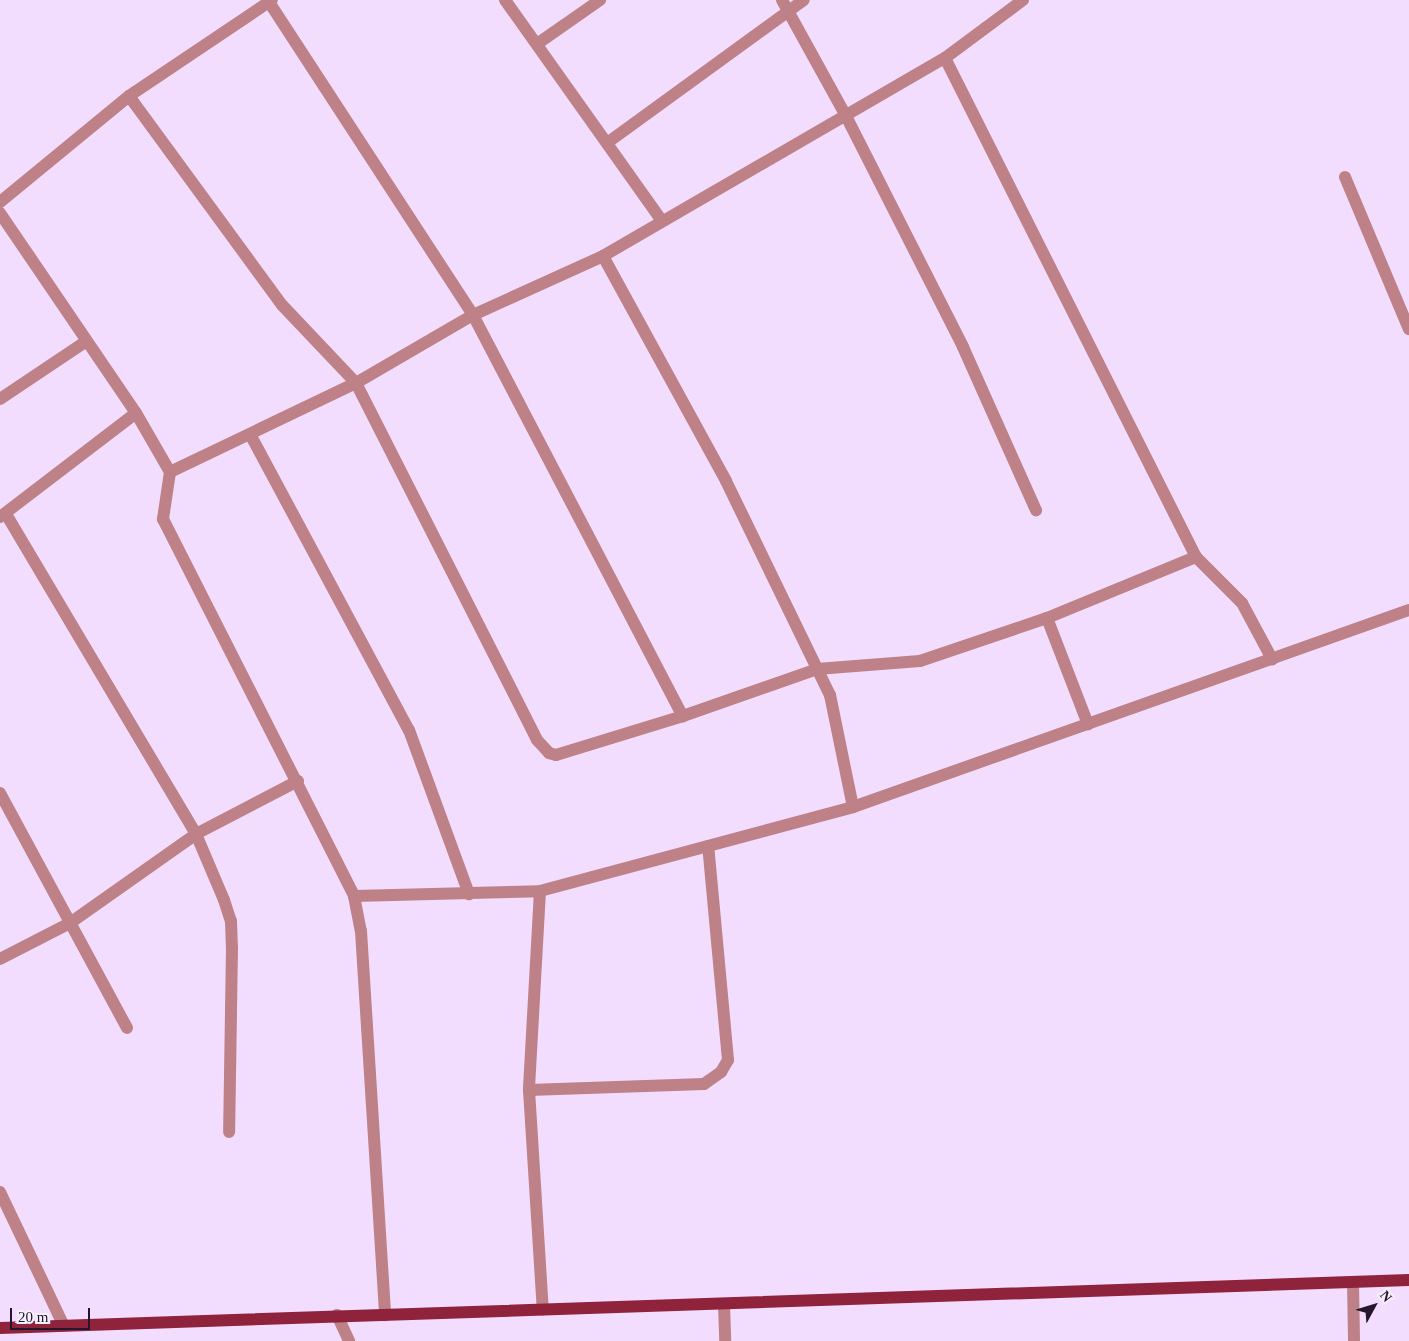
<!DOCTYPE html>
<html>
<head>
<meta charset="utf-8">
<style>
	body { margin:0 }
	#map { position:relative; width:1409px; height:1341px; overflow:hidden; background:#f2ddff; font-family:Georgia,serif }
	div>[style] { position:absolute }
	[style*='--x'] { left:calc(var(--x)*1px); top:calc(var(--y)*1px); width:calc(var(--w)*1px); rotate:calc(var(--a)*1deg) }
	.minor>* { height:12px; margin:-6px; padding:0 6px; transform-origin:6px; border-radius:6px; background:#be8187 }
	.major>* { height:12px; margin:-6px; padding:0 6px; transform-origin:6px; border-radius:6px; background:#8f233b }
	span { translate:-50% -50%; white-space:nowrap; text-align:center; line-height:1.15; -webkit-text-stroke:5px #f7f0fc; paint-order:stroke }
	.north { position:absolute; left:1349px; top:1281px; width:50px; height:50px; -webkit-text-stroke:4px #f7f0fc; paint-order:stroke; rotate:51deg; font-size:14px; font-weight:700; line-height:20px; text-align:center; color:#24172c }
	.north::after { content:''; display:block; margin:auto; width:18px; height:22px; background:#24172c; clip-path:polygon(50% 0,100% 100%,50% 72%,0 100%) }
	.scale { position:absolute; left:10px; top:1308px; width:80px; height:22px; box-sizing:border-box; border:2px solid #24172c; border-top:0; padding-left:6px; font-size:15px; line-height:18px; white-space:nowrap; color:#24172c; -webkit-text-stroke:4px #f7f0fc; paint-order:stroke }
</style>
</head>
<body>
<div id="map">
	<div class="minor">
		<div style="--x:505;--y:0;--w:271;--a:54.6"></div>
		<div style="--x:782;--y:0;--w:132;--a:61.1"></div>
		<div style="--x:846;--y:116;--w:259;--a:63.1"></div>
		<div style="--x:963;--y:347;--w:179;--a:65.9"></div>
		<div style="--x:1023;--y:0;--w:97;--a:143.4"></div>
		<div style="--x:945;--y:58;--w:559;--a:63.3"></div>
		<div style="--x:1196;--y:557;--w:65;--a:45"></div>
		<div style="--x:1242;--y:603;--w:64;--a:61.8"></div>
		<div style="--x:269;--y:2;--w:374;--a:56.9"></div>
		<div style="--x:473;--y:315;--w:453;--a:62.4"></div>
		<div style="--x:537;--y:44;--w:77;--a:-34.9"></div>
		<div style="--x:129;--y:96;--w:259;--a:53.8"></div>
		<div style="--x:282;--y:305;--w:108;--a:46.5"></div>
		<div style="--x:356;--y:383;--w:400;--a:63.1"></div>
		<div style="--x:537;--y:740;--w:18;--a:47"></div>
		<div style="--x:549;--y:753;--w:7;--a:16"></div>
		<div style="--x:556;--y:755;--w:133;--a:-17.1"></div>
		<div style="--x:683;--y:716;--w:142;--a:-19.3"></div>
		<div style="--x:817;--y:669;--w:103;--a:-4.4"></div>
		<div style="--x:920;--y:661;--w:134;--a:-18.7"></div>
		<div style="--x:1047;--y:618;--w:161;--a:-22.3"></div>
		<div style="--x:607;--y:143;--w:243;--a:-36"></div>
		<div style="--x:1345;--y:177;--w:165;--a:67.2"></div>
		<div style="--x:0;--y:202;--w:167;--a:-39.4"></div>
		<div style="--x:129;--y:96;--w:172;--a:-33.9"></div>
		<div style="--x:0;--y:213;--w:242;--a:55.8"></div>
		<div style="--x:136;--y:413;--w:68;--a:60"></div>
		<div style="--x:170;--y:472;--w:48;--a:98.5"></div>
		<div style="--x:163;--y:519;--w:423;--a:63.1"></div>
		<div style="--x:354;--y:896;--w:36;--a:79"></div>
		<div style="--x:361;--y:931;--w:385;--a:86.4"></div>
		<div style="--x:603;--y:256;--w:256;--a:61.3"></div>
		<div style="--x:726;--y:481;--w:238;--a:64.1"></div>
		<div style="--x:830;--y:695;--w:114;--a:78.4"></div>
		<div style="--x:0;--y:399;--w:102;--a:-33.8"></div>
		<div style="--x:250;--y:434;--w:336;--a:61.8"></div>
		<div style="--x:409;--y:730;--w:175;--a:69.9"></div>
		<div style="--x:170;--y:472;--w:206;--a:-25.6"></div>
		<div style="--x:356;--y:383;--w:135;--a:-30.2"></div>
		<div style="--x:473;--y:315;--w:143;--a:-24.4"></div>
		<div style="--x:603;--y:256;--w:395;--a:-30.1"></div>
		<div style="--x:6;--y:514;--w:372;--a:59.3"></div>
		<div style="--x:196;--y:834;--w:72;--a:67"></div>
		<div style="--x:224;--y:900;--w:22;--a:72"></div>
		<div style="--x:231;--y:921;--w:27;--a:88"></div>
		<div style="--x:232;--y:948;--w:184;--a:90.9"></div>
		<div style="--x:0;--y:517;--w:171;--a:-37.4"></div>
		<div style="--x:1047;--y:618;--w:114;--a:68.9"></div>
		<div style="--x:0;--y:793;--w:267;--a:61.6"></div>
		<div style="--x:540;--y:891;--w:324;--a:-15"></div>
		<div style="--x:853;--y:807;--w:590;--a:-19.51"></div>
		<div style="--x:354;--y:896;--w:186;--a:-1.5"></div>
		<div style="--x:540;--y:891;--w:199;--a:93.2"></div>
		<div style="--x:529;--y:1090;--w:220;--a:86.4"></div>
		<div style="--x:0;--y:959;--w:79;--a:-27.2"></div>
		<div style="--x:70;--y:923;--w:154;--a:-35.2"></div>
		<div style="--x:196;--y:834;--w:115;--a:-27.5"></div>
		<div style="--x:529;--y:1090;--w:175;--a:-2"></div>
		<div style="--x:704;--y:1084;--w:21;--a:-35"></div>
		<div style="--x:721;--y:1072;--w:14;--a:-60"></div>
		<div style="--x:728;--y:1060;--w:215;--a:-95.3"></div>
		<div style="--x:0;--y:1192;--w:148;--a:64.5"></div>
		<div style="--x:1353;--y:1282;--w:59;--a:89"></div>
		<div style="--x:724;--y:1305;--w:36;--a:88"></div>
		<div style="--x:337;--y:1315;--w:29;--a:65"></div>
	</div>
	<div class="major">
		<div style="--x:0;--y:1328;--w:1410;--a:-1.95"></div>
	</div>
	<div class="north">N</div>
	<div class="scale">20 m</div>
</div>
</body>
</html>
